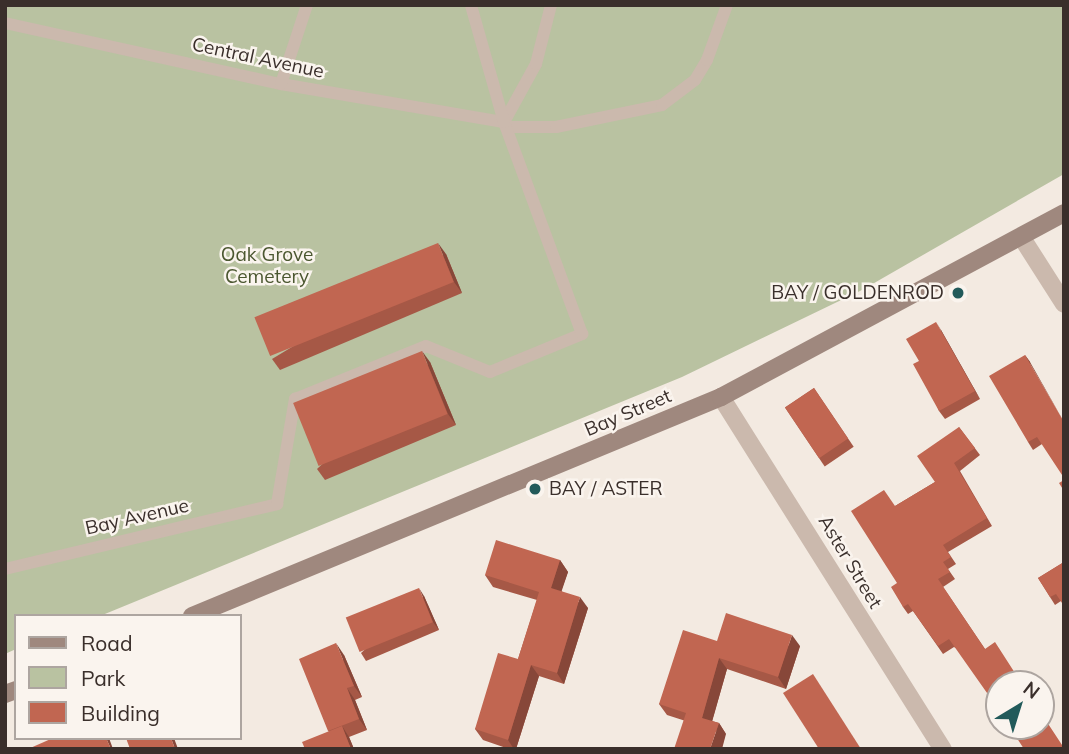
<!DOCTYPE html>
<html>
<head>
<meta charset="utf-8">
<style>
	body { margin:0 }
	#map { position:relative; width:1069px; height:754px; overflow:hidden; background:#f3eae1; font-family:Mulish,sans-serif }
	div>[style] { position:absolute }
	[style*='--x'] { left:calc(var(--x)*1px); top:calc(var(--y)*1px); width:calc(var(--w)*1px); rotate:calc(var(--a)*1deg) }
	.green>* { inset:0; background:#b9c2a1 }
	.service>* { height:12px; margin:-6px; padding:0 6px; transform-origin:6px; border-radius:6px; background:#cbb9ad }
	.minor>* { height:18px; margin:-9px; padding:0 9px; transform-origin:9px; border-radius:9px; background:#cbb9ad }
	.secondary>* { height:18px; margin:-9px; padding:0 9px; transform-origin:9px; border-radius:9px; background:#9f887e }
	.wall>* { inset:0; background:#a65846; transform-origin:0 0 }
	.shaded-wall>* { inset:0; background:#874739 }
	.building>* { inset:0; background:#c16651; transform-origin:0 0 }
	.dots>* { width:19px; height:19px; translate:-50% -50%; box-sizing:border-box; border:4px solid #faf4ee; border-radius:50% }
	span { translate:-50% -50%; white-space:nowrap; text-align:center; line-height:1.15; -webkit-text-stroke:5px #faf4ee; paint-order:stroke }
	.street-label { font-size:19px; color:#3a2f2b }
	.park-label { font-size:19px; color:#4b5730 }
	.poi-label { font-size:19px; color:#3a2f2b }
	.right { translate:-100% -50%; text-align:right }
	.left { translate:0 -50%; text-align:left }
	.frame { position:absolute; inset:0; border:7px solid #3a2f2b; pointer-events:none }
	.legend { position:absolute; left:14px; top:614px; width:228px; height:126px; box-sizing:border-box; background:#faf4ee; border:2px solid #ada5a0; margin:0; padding:9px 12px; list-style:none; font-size:21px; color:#3a2f2b }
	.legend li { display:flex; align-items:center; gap:14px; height:35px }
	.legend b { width:35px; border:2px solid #ada5a0 }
	.north { position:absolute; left:985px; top:670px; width:70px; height:70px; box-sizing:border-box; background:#faf4ee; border:2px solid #ada5a0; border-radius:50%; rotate:38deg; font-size:19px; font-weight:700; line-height:28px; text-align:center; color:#3a2f2b }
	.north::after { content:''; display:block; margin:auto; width:24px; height:32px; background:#225a5a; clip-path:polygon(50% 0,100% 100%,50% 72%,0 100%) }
</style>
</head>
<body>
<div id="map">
	<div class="green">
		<div style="clip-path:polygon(5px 5px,1064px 5px,1064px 174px,862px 290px,682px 377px,100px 616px,16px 616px,16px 649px,5px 654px)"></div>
	</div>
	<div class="service">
		<div style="--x:5;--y:23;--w:283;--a:12.5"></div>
		<div style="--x:281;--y:84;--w:226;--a:9.7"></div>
		<div style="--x:281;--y:84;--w:83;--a:-71.8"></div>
		<div style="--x:504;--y:122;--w:66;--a:-61.1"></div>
		<div style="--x:536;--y:64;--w:61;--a:-75.7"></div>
		<div style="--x:506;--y:127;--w:50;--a:0"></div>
		<div style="--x:556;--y:127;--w:108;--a:-11.7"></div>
		<div style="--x:662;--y:105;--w:41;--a:-37.1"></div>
		<div style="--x:695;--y:80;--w:23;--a:-59"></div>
		<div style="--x:707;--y:60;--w:59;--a:-70"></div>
		<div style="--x:5;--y:569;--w:280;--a:-13.4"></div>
		<div style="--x:277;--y:504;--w:107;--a:-80.3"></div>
		<div style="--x:295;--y:399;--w:141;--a:-22"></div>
		<div style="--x:426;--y:346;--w:69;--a:22.1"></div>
		<div style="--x:490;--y:372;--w:100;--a:-22.4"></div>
		<div style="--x:582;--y:334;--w:226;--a:-110.2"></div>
		<div style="--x:504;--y:122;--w:122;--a:-105.8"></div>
	</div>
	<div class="minor">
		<div style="--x:1022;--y:238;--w:78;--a:57.5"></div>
		<div style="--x:721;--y:397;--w:416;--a:57.8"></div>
	</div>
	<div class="secondary">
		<div style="--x:192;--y:616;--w:573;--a:-22.49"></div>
		<div style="--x:721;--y:397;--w:389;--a:-28.2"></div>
		<div style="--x:5;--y:694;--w:12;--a:-20"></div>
	</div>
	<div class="wall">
		<div style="clip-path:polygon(446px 254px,462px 293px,280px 370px,272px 359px)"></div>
		<div style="clip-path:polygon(941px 330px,980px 399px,945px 419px,939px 411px,919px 361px)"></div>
		<div style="clip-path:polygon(1025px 355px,1030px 362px,1042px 444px,1033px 450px,1028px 442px)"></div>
		<div style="clip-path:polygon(430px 362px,456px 425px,325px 480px,317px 469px)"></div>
		<div style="left:814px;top:388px;width:71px;height:35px;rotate:56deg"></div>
		<div style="clip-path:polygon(959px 427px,980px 455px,960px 471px,992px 526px,948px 552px,956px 564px,948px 569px,955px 579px,943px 587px,985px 649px,1022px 684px,954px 647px,943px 654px,913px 611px,908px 614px,903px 607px,897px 583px,895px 506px,935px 482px)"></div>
		<div style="clip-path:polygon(560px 560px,568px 572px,561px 591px,588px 608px,564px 684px,539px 676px,516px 749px,509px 749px,483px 740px,475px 729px,518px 659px,537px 600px,493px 587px,485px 575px)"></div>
		<div style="clip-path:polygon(1064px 562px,1061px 601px,1055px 605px,1038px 578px)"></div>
		<div style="clip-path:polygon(424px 596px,439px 630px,366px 661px,361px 653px)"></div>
		<div style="clip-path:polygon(717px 641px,800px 646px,786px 689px,727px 669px,712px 721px,719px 723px,726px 734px,667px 715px,659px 704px)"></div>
		<div style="clip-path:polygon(344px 655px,362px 697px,355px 700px,367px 730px,349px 737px,354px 749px,328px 731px)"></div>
	</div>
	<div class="shaded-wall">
		<div style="clip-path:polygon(438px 243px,446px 254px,462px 293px,454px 282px)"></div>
		<div style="clip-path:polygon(936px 322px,941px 330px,980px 399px,975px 391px)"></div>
		<div style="clip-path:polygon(422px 351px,430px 362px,456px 425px,448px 414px)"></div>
		<div style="clip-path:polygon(1025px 355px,1030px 362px,1064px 422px)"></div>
		<div style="clip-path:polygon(560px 560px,568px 572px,559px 599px,551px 588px)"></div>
		<div style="clip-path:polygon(419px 588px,424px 596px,439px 630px,433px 622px)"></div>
		<div style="clip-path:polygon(580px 597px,588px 608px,564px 684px,557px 673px)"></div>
		<div style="clip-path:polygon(792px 635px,800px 646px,786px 689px,778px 677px)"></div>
		<div style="clip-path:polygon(336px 643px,344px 655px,362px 697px,354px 686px)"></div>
		<div style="clip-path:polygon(719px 658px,727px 669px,710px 729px,702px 718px)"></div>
		<div style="clip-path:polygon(531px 665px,539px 676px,516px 749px,514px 749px,508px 740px)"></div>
		<div style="clip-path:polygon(347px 688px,355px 700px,367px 730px,359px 719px)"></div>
		<div style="clip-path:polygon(719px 723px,726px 734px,722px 749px,710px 749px)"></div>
		<div style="clip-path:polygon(342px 726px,349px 737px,354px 749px,351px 749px)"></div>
		<div style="clip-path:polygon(106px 738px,109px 738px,113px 749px,111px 749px)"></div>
		<div style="clip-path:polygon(171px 738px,174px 738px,178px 749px,175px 749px)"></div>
	</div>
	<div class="building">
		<div style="left:438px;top:243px;width:42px;height:198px;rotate:68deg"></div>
		<div style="clip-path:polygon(936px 322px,975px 391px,939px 411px,913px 364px,919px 361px,906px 339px)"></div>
		<div style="left:422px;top:351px;width:68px;height:139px;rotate:68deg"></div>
		<div style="clip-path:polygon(1025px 355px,1064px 422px,1064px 478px,1037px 437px,1028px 442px,989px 376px)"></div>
		<div style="left:814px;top:388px;width:61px;height:35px;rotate:56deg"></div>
		<div style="clip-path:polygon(959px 427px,975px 448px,954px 463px,987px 518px,943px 545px,951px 557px,943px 562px,950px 572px,938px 579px,985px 649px,995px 642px,1022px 684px,999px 684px,999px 710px,949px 639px,938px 646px,908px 604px,903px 607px,891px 587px,897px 583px,851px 511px,884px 490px,895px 506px,935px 482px,917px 456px)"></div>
		<div style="clip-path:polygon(1064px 480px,1064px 491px,1059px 483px)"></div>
		<div style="clip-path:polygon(496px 540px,560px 560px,551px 588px,580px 597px,557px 673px,531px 665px,508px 740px,475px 729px,498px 653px,518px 659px,539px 592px,485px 575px)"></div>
		<div style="clip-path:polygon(1064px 562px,1064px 606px,1056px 594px,1050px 597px,1038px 578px)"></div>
		<div style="left:419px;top:588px;width:37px;height:79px;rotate:68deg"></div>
		<div style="clip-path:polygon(726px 613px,792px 635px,778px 677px,719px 658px,702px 718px,719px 723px,710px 749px,674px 749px,686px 713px,659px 704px,683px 630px,717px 641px)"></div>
		<div style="clip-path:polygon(336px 643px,354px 686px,347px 688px,359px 719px,328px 731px,299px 659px)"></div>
		<div style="clip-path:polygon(813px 674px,861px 749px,819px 749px,783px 693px)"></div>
		<div style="clip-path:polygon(1041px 713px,1064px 748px,1064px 749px,1024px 749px,1009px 726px,1041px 726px)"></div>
		<div style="clip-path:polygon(342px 726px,351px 749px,305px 749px,302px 742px)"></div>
		<div style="clip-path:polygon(53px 738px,106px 738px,111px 749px,28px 749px)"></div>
		<div style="clip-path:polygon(126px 738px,171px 738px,175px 749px,130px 749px)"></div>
	</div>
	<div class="dots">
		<div style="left:958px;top:293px;background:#225a5a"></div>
		<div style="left:535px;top:489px;background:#225a5a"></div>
	</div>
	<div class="street-label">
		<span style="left:258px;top:58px;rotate:12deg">Central Avenue</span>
		<span style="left:628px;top:413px;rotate:-23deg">Bay Street</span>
		<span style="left:137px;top:517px;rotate:-13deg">Bay Avenue</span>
		<span style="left:850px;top:562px;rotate:59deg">Aster Street</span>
	</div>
	<div class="park-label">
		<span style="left:267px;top:266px">Oak Grove<br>Cemetery</span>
	</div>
	<div class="poi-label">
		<span class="right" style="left:944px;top:293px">BAY / GOLDENROD</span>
		<span class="left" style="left:549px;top:489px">BAY / ASTER</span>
	</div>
	<div class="frame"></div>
	<ul class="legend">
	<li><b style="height:9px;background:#9f887e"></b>Road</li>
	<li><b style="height:19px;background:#b9c2a1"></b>Park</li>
	<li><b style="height:19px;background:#c16651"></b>Building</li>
	</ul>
	<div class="north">N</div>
</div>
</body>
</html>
